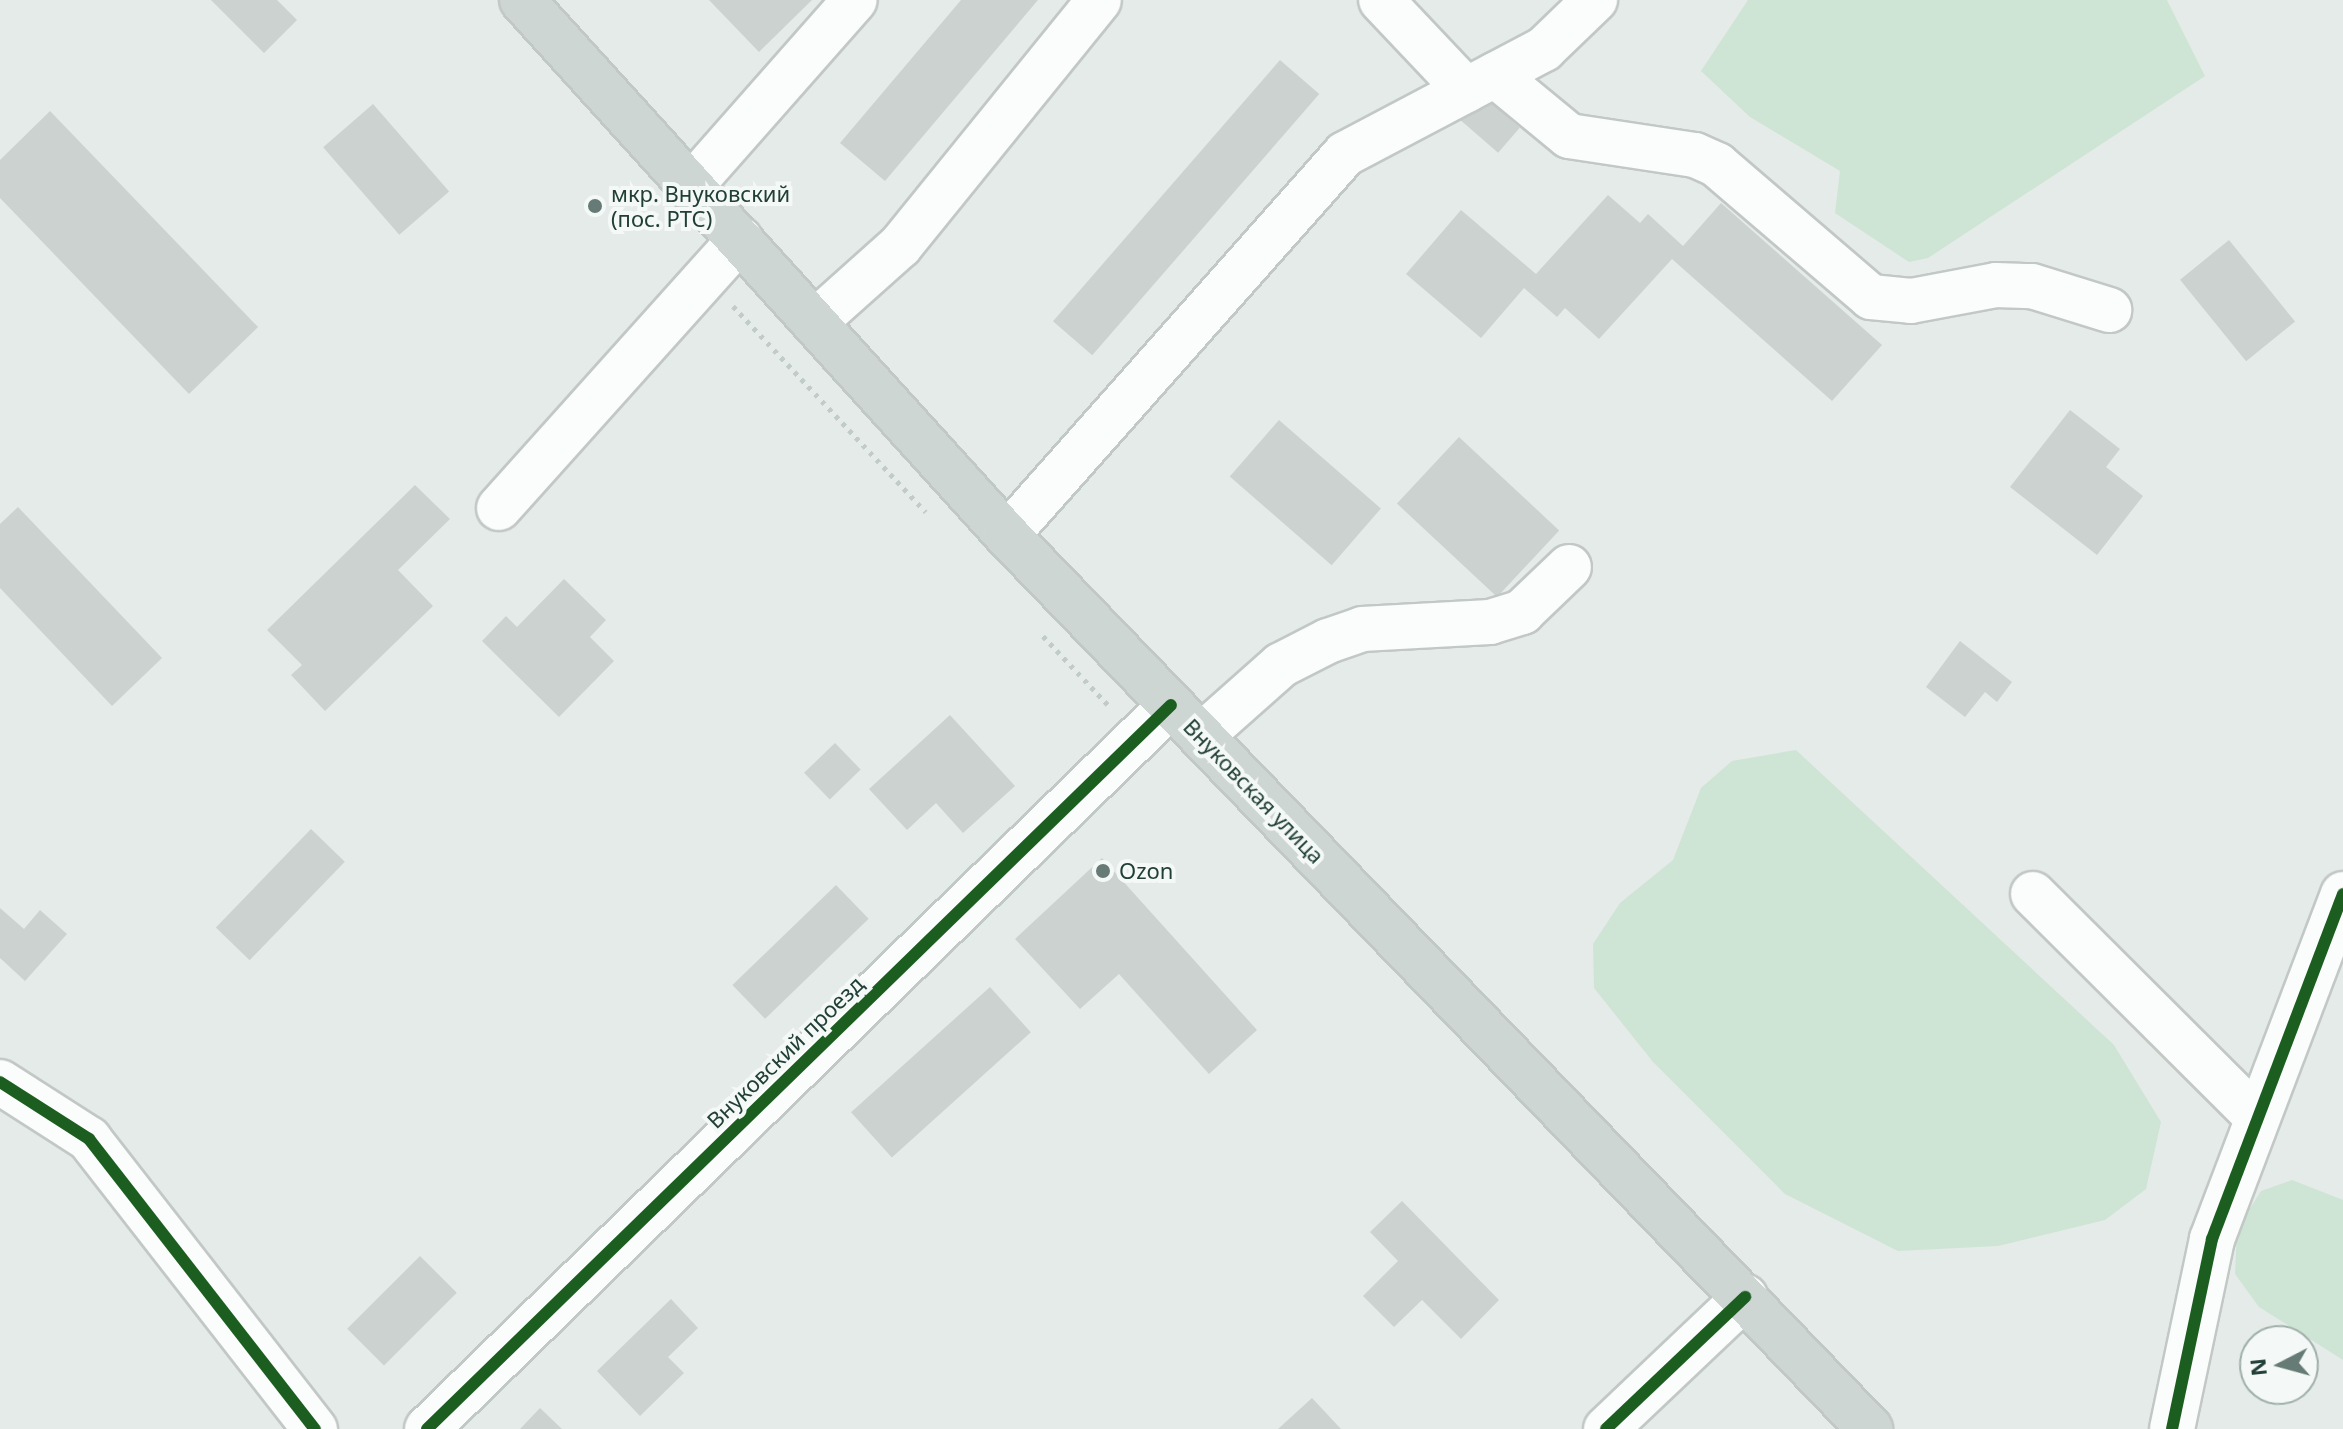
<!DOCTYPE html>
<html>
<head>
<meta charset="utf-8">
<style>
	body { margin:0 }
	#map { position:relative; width:2343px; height:1429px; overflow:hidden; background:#e5ebe8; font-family:"Noto Sans",sans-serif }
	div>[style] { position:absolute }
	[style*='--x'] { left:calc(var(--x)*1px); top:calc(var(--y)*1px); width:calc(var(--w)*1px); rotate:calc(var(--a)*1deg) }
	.green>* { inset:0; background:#cee4d5 }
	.building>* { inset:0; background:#ccd2d0; transform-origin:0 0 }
	.path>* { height:5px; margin-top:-2.5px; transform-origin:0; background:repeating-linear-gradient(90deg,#c1cbc7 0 4px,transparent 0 10px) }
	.roads { filter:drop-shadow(2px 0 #c2c8c5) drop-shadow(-2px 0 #c2c8c5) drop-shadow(0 2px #c2c8c5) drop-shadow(0 -2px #c2c8c5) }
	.minor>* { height:44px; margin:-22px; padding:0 22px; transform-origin:22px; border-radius:22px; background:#fbfcfc }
	.major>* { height:44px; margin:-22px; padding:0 22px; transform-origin:22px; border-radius:22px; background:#ced6d4 }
	.cycleway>* { height:12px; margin:-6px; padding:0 6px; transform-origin:6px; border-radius:6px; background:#1b5e20 }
	.dots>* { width:22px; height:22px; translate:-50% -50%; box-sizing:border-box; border:4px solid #f4f9f7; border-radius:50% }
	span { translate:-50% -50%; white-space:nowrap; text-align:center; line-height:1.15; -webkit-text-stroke:8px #f4f9f7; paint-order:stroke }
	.poi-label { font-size:22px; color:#223f37 }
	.left { translate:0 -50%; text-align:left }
	.street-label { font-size:22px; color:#223f37 }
	.north { position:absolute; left:2239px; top:1325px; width:80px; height:80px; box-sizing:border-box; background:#f4f9f7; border:2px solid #a0afaa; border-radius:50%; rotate:264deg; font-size:22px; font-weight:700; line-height:32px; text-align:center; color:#223f37 }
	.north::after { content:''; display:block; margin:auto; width:28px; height:36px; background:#667b75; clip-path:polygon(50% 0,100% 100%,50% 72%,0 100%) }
</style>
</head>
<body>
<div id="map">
	<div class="green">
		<div style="clip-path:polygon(1748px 0,2167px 0,2205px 76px,1928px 258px,1909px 262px,1835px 213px,1840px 171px,1750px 117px,1701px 71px)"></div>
		<div style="clip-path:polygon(1796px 750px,2114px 1045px,2161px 1122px,2146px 1189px,2105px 1220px,1998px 1246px,1898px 1251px,1785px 1194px,1653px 1062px,1594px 988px,1593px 944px,1620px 903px,1673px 860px,1701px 788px,1732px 761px)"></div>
		<div style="clip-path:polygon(2292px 1180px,2343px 1200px,2343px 1360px,2259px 1307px,2235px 1274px,2237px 1229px,2261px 1191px)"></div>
	</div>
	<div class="building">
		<div style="clip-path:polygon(211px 0,277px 0,297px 20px,264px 53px)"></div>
		<div style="clip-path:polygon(709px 0,812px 0,759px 52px)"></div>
		<div style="clip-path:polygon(961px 0,1038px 0,885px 181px,840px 143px)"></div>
		<div style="left:1280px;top:60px;width:52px;height:346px;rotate:41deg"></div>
		<div style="left:1482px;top:95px;width:50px;height:33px;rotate:41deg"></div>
		<div style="left:373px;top:104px;width:116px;height:66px;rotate:49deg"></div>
		<div style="clip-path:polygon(50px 111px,258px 327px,189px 394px,0 198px,0 160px)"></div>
		<div style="clip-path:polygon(1608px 195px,1640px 223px,1648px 214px,1683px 246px,1721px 203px,1882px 345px,1832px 401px,1672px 259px,1599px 339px,1565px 308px,1557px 317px,1524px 288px,1481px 338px,1406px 274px,1461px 210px,1536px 274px)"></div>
		<div style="left:2229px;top:240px;width:105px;height:63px;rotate:51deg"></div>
		<div style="clip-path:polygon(2070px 410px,2120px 449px,2106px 467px,2143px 496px,2097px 555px,2010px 487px)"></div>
		<div style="left:1279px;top:420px;width:135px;height:75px;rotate:41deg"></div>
		<div style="left:1459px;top:437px;width:137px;height:91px;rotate:43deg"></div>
		<div style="clip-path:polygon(415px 485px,450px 519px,398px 570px,433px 606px,325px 711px,291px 675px,302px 665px,267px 630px)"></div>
		<div style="clip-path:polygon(18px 507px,162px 658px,112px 706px,0 588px,0 524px)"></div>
		<div style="clip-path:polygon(564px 579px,606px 620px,590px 637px,614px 661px,559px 717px,482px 641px,506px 616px,517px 627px)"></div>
		<div style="clip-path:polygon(1960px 641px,2012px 682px,1997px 702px,1985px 692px,1965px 717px,1926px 687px)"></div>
		<div style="clip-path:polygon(950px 715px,1015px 786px,963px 833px,936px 803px,907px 830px,869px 789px)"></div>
		<div style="left:835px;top:743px;width:37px;height:43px;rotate:46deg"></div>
		<div style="left:311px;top:829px;width:47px;height:137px;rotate:44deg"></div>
		<div style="clip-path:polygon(1102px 858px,1257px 1030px,1209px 1074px,1119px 974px,1080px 1009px,1015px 939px)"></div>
		<div style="left:836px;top:885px;width:47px;height:144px;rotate:46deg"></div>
		<div style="clip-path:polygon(0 908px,24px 929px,40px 910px,67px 934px,25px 981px,0 958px)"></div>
		<div style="left:990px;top:987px;width:61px;height:187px;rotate:48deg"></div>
		<div style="clip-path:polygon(1402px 1201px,1499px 1300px,1461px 1339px,1422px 1300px,1394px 1327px,1363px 1296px,1398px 1261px,1370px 1232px)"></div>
		<div style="left:420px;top:1256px;width:52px;height:103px;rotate:45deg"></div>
		<div style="clip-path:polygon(671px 1299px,698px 1328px,668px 1357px,684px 1373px,640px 1416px,597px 1371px)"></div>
		<div style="clip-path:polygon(1312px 1398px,1341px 1429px,1278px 1429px)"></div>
		<div style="clip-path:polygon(540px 1408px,562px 1429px,520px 1429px)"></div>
	</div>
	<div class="path">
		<div style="--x:733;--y:306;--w:282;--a:46.9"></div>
		<div style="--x:1043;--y:636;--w:98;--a:46.7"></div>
	</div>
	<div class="roads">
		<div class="minor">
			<div style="--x:1381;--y:0;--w:124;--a:46.6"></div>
			<div style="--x:1495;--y:75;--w:96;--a:39.5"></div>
			<div style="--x:1569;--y:136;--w:127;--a:8.6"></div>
			<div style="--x:1695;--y:155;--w:24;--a:24"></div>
			<div style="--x:1717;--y:165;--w:203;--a:40.6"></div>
			<div style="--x:1871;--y:297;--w:40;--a:5.7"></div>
			<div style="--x:1911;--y:301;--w:86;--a:-10.7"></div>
			<div style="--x:1996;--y:285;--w:36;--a:2"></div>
			<div style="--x:2032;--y:286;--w:81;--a:17.3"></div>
			<div style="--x:690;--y:187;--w:249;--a:-48.6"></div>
			<div style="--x:816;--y:321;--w:113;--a:-41.8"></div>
			<div style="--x:900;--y:246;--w:316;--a:-51"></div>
			<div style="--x:499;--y:508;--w:361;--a:-48.1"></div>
			<div style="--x:1007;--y:535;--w:509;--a:-48.42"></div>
			<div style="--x:1345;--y:154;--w:225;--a:-27.8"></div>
			<div style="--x:1544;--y:49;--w:71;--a:-43.9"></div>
			<div style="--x:1201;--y:736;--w:107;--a:-41.6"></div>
			<div style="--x:1281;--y:665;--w:53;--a:-27.1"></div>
			<div style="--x:1328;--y:641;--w:36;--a:-19"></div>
			<div style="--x:1362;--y:629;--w:128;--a:-3.1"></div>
			<div style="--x:1490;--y:622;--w:34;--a:-17"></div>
			<div style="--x:1522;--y:612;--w:65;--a:-43.8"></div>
			<div style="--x:2033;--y:894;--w:313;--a:44.9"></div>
			<div style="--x:0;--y:1082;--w:106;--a:32.6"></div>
			<div style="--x:89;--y:1139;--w:368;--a:52.1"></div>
			<div style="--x:427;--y:1429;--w:1038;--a:-44.22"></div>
			<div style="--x:1606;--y:1429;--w:192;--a:-43.5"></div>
			<div style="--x:2172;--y:1429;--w:194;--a:-78.1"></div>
			<div style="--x:2212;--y:1239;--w:369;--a:-69.2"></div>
		</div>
		<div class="major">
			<div style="--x:522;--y:0;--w:722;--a:47.81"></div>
			<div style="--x:1007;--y:535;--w:1243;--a:46.01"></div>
		</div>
	</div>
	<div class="cycleway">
		<div style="--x:0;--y:1082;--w:106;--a:32.6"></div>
		<div style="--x:89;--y:1139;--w:368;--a:52.1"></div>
		<div style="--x:427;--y:1429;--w:1038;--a:-44.22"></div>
		<div style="--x:1606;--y:1429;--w:192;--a:-43.5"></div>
		<div style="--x:2172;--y:1429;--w:194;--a:-78.1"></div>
		<div style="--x:2212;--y:1239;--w:369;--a:-69.2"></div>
	</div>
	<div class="dots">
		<div style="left:595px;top:206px;background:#667b75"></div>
		<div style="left:1103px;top:871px;background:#667b75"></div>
	</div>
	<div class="poi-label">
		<span class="left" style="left:611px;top:206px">мкр. Внуковский<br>(пос. РТС)</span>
		<span class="left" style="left:1119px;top:871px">Ozon</span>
	</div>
	<div class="street-label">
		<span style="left:1254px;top:791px;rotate:46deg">Внуковская улица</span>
		<span style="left:785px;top:1052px;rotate:-44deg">Внуковский проезд</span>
	</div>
	<div class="north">N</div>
</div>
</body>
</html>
